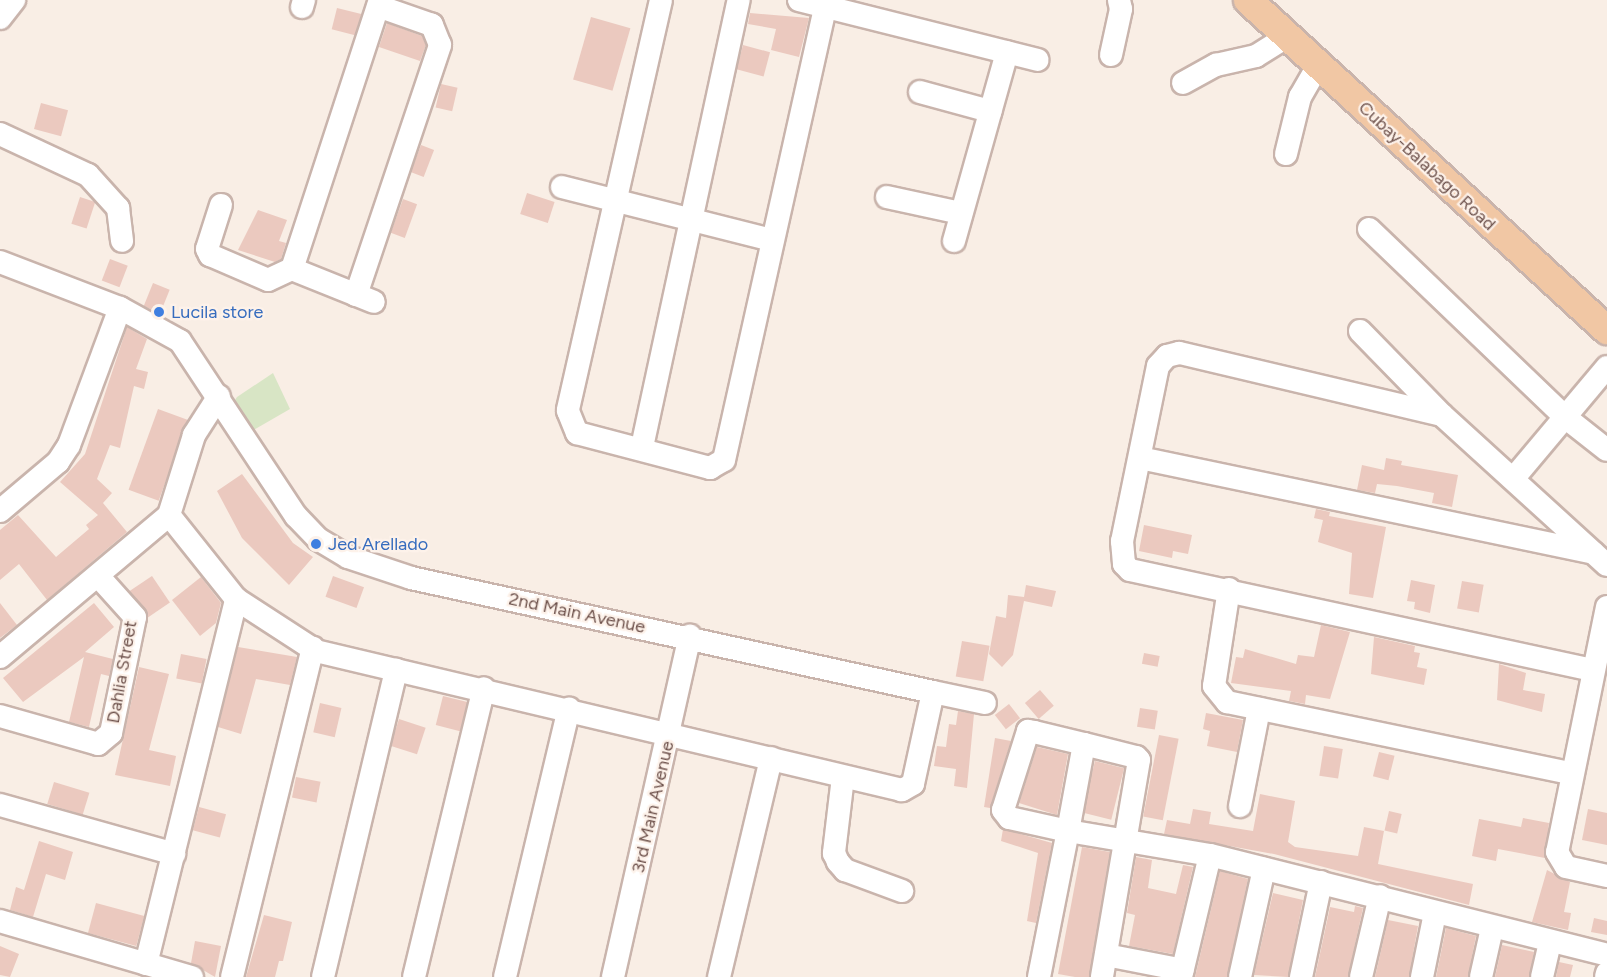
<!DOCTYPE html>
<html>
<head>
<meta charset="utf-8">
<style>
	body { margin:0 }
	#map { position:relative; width:1607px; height:977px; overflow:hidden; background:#f9eee5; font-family:Figtree,sans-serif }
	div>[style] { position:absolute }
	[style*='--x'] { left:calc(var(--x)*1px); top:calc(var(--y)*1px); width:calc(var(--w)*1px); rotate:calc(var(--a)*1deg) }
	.green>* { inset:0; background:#d8e5c5 }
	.building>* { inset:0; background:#ebc9bf; transform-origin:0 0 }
	.roads { filter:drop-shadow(2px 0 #c9b4ac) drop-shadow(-2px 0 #c9b4ac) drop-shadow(0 2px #c9b4ac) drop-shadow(0 -2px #c9b4ac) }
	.minor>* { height:22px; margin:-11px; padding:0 11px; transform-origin:11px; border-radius:11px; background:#fff }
	.major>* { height:28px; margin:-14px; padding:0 14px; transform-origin:14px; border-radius:14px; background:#f1c7a4 }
	.dots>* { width:16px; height:16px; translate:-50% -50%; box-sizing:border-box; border:3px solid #fdf2ea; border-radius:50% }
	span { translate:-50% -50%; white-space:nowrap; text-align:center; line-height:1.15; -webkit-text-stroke:4.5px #fdf2ea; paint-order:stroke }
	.street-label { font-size:18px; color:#6f534d }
	.shop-label { font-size:18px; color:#366cbe }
	.left { translate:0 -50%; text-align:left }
</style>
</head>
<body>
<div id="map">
	<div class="green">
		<div style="clip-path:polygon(273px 373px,290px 409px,245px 435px,229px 409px,237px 397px)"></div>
	</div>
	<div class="building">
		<div style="left:337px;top:8px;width:25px;height:22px;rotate:14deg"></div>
		<div style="clip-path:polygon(750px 13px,809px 18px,799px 57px,771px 50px,776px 29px,748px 24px)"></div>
		<div style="left:591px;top:17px;width:41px;height:65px;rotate:16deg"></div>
		<div style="clip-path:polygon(387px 23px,422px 36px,426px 45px,420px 61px,379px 47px)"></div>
		<div style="left:743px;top:45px;width:28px;height:25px;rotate:15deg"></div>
		<div style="left:441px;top:84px;width:17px;height:24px;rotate:13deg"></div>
		<div style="left:41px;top:103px;width:28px;height:27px;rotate:15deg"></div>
		<div style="left:421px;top:145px;width:14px;height:29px;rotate:21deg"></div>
		<div style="left:527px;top:193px;width:29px;height:22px;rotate:18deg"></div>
		<div style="left:80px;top:197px;width:16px;height:28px;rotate:18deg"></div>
		<div style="left:403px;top:199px;width:15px;height:36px;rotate:20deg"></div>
		<div style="clip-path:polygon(258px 210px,287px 220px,279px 241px,286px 243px,281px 259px,275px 262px,238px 250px)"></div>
		<div style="left:110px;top:259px;width:19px;height:23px;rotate:21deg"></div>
		<div style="left:153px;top:283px;width:18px;height:25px;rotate:22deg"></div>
		<div style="clip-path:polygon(127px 327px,147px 339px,136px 369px,148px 372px,144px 389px,134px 386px,120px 448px,110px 445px,97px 479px,112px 493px,103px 503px,127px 532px,47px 600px,19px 564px,0 580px,0 530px,18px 515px,56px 557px,89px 529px,86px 525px,98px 515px,60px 482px,85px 454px)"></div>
		<div style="left:158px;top:409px;width:32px;height:86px;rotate:20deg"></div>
		<div style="clip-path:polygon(1386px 458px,1402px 461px,1401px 465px,1458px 475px,1452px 507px,1432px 503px,1434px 493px,1397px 486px,1377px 484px,1375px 493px,1357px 490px,1362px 465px,1384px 470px)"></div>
		<div style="clip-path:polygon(242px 474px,293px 543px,313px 557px,289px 585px,242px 538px,217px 491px)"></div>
		<div style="clip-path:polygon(1316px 509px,1330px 512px,1329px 516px,1386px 527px,1373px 598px,1349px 594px,1352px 553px,1318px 542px,1323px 520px,1314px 518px)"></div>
		<div style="clip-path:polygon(1144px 525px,1192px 535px,1188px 554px,1173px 551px,1172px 558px,1139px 551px)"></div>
		<div style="left:152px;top:576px;width:32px;height:27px;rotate:56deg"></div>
		<div style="left:333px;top:576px;width:33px;height:22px;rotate:20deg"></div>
		<div style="clip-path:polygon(201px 577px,221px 603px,216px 623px,200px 636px,172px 600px)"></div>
		<div style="clip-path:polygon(1411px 580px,1435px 585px,1430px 613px,1414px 609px,1415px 602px,1407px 601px)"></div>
		<div style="left:1462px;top:581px;width:22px;height:28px;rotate:10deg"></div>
		<div style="clip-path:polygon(1026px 585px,1056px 591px,1052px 607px,1024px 601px,1013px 655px,1002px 667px,989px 654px,996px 616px,1006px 618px,1008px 595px,1024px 597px)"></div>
		<div style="clip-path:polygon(0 603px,17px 625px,0 638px)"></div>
		<div style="clip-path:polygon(94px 603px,114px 627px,85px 652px,113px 659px,109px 676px,101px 674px,89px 727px,69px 722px,84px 657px,23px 702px,3px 678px)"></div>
		<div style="clip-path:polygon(1321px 625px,1350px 632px,1330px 699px,1306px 695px,1305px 704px,1289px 701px,1291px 691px,1231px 683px,1236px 657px,1243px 658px,1245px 649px,1296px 664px,1298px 655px,1314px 657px)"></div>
		<div style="clip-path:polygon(1374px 637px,1415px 646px,1414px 652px,1420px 653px,1417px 667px,1427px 669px,1424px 685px,1371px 674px)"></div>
		<div style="left:962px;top:641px;width:28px;height:36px;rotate:10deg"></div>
		<div style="clip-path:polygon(238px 647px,297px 657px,290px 685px,256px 679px,241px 734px,218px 727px)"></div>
		<div style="left:1144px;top:653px;width:16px;height:11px;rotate:11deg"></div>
		<div style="left:181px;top:654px;width:26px;height:25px;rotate:11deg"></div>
		<div style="clip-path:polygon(1499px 664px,1526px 673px,1523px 690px,1545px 694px,1542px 712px,1497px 700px)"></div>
		<div style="clip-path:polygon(139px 667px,169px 674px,149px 750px,176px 756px,170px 786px,115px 775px)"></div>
		<div style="left:1040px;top:690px;width:21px;height:20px;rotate:49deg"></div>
		<div style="left:443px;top:696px;width:25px;height:30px;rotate:14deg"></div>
		<div style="left:320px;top:703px;width:22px;height:30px;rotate:13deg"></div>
		<div style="left:1009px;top:704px;width:18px;height:18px;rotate:52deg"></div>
		<div style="left:1140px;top:708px;width:18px;height:19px;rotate:9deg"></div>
		<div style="clip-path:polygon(958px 711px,974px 714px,967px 788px,954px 786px,956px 769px,934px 766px,937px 746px,946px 747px,949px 724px,956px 725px)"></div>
		<div style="clip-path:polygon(1206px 713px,1243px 720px,1237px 752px,1207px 746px,1210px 731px,1203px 729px)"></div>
		<div style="left:399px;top:719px;width:28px;height:28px;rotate:18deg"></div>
		<div style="left:1159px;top:735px;width:20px;height:83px;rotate:11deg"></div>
		<div style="clip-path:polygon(995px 738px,1011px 741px,990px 808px,984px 807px)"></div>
		<div style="left:1324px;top:746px;width:19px;height:30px;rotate:9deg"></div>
		<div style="clip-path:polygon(1037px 747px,1068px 754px,1057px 815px,1019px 803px)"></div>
		<div style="left:1379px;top:752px;width:16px;height:25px;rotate:14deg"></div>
		<div style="left:1095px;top:761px;width:30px;height:53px;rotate:14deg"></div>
		<div style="left:296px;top:777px;width:25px;height:21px;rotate:11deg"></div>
		<div style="left:54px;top:782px;width:37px;height:23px;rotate:17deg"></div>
		<div style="clip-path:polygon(1260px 794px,1295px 801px,1288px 842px,1295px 847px,1358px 856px,1364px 827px,1384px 831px,1378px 864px,1473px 884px,1469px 905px,1274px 854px,1164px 834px,1167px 820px,1190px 824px,1193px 809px,1211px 812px,1209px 824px,1253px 831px)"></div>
		<div style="left:199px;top:807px;width:28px;height:24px;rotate:15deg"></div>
		<div style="clip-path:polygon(1588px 809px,1607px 813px,1607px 845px,1582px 840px)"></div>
		<div style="left:1389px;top:811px;width:13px;height:20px;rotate:13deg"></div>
		<div style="clip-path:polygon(1523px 818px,1549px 823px,1545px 858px,1498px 849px,1496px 861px,1472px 856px,1479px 819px,1521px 827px)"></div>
		<div style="clip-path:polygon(1003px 829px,1052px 843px,1036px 923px,1027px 921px,1038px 853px,1001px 841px)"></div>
		<div style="clip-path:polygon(39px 841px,73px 852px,65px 880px,46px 874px,33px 917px,10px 910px,16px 887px,24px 890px)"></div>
		<div style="clip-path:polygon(1082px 847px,1110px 852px,1089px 977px,1075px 977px,1058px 974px)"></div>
		<div style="clip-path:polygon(1136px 857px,1152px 860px,1148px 888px,1176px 894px,1183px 865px,1193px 867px,1173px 954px,1129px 946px,1135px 915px,1127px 913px)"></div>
		<div style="clip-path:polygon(1547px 870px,1570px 882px,1564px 912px,1571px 913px,1568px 930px,1532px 922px)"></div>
		<div style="clip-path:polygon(1220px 871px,1248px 879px,1227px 977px,1195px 977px)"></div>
		<div style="clip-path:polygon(1273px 893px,1303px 900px,1288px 977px,1254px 975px)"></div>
		<div style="left:96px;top:903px;width:50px;height:31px;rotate:15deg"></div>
		<div style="clip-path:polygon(1355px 906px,1363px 908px,1348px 977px,1315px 977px,1330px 907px,1354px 912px)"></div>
		<div style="clip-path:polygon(264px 915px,292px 922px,283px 961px,279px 961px,275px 977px,246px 977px)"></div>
		<div style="clip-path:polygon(1594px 918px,1607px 921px,1607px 935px,1591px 932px)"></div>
		<div style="clip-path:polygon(1388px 920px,1418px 926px,1409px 977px,1375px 977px)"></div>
		<div style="clip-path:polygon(1446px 928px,1476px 936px,1468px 977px,1436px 977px)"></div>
		<div style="clip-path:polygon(195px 941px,221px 946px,215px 977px,191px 963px)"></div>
		<div style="clip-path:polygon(1502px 945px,1534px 952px,1529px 977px,1495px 977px)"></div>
		<div style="clip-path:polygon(0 946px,19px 954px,10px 977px,0 975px)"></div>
		<div style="clip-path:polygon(1559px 962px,1573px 965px,1570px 977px,1556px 977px)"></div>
	</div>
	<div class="roads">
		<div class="minor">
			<div style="--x:661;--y:0;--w:421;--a:102.8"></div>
			<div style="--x:568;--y:411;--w:24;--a:68"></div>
			<div style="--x:577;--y:433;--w:138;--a:14.7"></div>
			<div style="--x:710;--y:468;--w:16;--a:-30"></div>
			<div style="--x:724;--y:460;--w:471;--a:-77.4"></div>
			<div style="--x:799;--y:0;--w:246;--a:14.1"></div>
			<div style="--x:302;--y:7;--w:7;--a:-74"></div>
			<div style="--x:0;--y:18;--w:23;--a:-52"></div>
			<div style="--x:1111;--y:55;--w:47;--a:-77.7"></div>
			<div style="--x:1121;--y:9;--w:9;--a:-103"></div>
			<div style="--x:1183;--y:83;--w:38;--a:-29"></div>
			<div style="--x:1216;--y:65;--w:41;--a:-12.7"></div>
			<div style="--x:1256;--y:56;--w:36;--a:-32"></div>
			<div style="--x:920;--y:92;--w:73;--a:15.2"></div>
			<div style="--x:0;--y:134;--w:97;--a:25"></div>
			<div style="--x:88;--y:175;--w:45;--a:47.7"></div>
			<div style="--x:118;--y:208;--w:33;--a:83"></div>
			<div style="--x:1286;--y:154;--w:59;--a:-76.2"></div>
			<div style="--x:1300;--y:97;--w:38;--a:-60"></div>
			<div style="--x:562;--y:187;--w:216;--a:14.2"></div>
			<div style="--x:887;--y:197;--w:76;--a:12.2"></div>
			<div style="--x:221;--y:205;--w:46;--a:107.7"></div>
			<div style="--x:207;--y:249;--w:7;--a:63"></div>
			<div style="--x:210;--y:255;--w:63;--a:23.3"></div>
			<div style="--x:268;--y:280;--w:26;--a:-25"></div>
			<div style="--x:292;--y:269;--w:283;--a:-71.9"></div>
			<div style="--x:1369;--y:229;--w:272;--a:43.8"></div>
			<div style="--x:1565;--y:417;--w:53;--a:38.2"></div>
			<div style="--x:954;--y:241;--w:196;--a:-74.3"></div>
			<div style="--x:0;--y:262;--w:129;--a:21"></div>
			<div style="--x:120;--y:308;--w:68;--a:28.8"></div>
			<div style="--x:180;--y:341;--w:210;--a:56.5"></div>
			<div style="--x:296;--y:516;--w:32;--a:46"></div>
			<div style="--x:318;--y:539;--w:35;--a:31"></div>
			<div style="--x:348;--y:557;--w:66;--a:18.4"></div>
			<div style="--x:411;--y:578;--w:534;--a:12.32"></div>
			<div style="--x:933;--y:692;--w:94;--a:102.3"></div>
			<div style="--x:913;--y:784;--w:13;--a:151"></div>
			<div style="--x:902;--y:790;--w:602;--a:-166.66"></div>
			<div style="--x:316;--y:651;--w:95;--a:-147"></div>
			<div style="--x:236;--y:599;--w:107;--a:-128.6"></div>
			<div style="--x:292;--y:269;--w:88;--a:21.9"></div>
			<div style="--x:356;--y:295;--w:264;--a:-71.4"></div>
			<div style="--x:440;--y:45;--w:22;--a:-112"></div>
			<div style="--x:432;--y:25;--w:57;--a:-160.6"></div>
			<div style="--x:1360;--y:331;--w:117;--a:45.7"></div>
			<div style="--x:1442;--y:415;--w:223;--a:42.3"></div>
			<div style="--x:1442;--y:415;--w:270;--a:-166.7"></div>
			<div style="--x:1179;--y:353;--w:12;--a:166"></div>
			<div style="--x:1167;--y:356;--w:13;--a:132"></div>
			<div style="--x:1158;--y:366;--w:179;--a:101.6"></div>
			<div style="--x:1122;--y:541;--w:23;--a:85"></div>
			<div style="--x:1124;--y:564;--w:8;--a:45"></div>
			<div style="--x:1130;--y:570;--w:472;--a:12.2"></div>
			<div style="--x:642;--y:447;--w:457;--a:-77.8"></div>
			<div style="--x:1140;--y:458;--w:463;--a:11.8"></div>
			<div style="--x:1513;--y:479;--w:146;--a:-50"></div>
			<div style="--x:0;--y:511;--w:76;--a:-40.2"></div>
			<div style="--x:58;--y:462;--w:20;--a:-57"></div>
			<div style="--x:69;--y:445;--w:146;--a:-69.6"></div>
			<div style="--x:1229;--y:589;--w:98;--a:98.8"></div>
			<div style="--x:1214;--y:686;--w:21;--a:51"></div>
			<div style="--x:1227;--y:702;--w:351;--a:11.7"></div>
			<div style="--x:1607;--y:607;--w:250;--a:101.5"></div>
			<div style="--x:1557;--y:852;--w:17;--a:59"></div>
			<div style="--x:1566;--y:867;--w:42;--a:12.4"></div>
			<div style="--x:0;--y:657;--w:221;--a:-40"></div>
			<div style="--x:169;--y:515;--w:84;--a:-72.6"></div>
			<div style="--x:194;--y:435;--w:46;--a:-57.3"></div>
			<div style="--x:933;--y:692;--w:53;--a:11.9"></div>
			<div style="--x:0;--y:716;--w:102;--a:15.9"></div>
			<div style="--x:98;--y:744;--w:17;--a:-40"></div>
			<div style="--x:111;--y:733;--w:118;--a:-78.3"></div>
			<div style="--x:135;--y:617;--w:52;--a:-131.9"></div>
			<div style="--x:1084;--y:744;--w:88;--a:100.4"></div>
			<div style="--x:1068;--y:831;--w:60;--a:-167.6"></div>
			<div style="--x:1009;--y:818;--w:10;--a:-127"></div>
			<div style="--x:1003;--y:810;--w:83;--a:-72.4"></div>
			<div style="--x:1028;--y:731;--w:6;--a:9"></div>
			<div style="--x:1034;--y:732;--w:51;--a:13.5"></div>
			<div style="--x:1084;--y:744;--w:54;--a:14"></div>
			<div style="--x:1136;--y:757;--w:4;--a:45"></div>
			<div style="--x:1139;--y:760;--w:220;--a:99.7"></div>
			<div style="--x:843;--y:777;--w:77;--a:96.8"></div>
			<div style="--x:834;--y:853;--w:10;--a:66"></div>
			<div style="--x:838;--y:862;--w:11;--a:49"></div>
			<div style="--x:845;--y:870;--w:61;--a:20.2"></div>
			<div style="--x:0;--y:805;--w:181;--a:15.7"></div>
			<div style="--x:1240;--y:806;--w:99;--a:-78.9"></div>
			<div style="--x:0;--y:921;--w:200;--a:16.3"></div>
			<div style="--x:1106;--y:955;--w:78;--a:11"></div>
			<div style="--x:146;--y:964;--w:376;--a:-76.1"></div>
			<div style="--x:232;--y:977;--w:339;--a:-76.2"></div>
			<div style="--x:323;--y:977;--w:316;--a:-76.6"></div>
			<div style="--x:414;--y:977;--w:297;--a:-76.4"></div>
			<div style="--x:505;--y:977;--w:276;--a:-76.6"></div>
			<div style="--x:613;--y:977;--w:350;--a:-77.3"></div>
			<div style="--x:719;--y:977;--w:225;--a:-76.6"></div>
			<div style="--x:1039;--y:977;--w:149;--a:-78.8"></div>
			<div style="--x:1068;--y:831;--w:144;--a:9.6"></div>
			<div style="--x:1210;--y:855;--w:409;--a:14.1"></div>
			<div style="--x:1181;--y:977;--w:125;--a:-76.6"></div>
			<div style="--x:1240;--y:977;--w:111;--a:-77.5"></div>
			<div style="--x:1301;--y:977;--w:97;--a:-78.1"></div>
			<div style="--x:1361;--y:977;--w:83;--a:-76.8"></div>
			<div style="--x:1422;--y:977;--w:65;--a:-78.5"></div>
			<div style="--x:1481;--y:977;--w:50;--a:-77.3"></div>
			<div style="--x:1542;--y:977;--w:36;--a:-77"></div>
			<div style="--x:1606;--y:977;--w:4;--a:-76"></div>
		</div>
		<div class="major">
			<div style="--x:1248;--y:0;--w:488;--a:42.6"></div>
		</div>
	</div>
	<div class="dots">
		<div style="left:159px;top:312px;background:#3f7fe0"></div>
		<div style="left:316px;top:544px;background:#3f7fe0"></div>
	</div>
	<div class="street-label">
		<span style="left:1427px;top:166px;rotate:43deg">Cubay-Balabago Road</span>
		<span style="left:577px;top:613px;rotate:12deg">2nd Main Avenue</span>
		<span style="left:122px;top:672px;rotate:-80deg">Dahlia Street</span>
		<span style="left:653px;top:807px;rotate:-77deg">3rd Main Avenue</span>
	</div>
	<div class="shop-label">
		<span class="left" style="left:171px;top:312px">Lucila store</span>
		<span class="left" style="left:328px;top:544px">Jed Arellado</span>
	</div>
</div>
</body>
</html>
